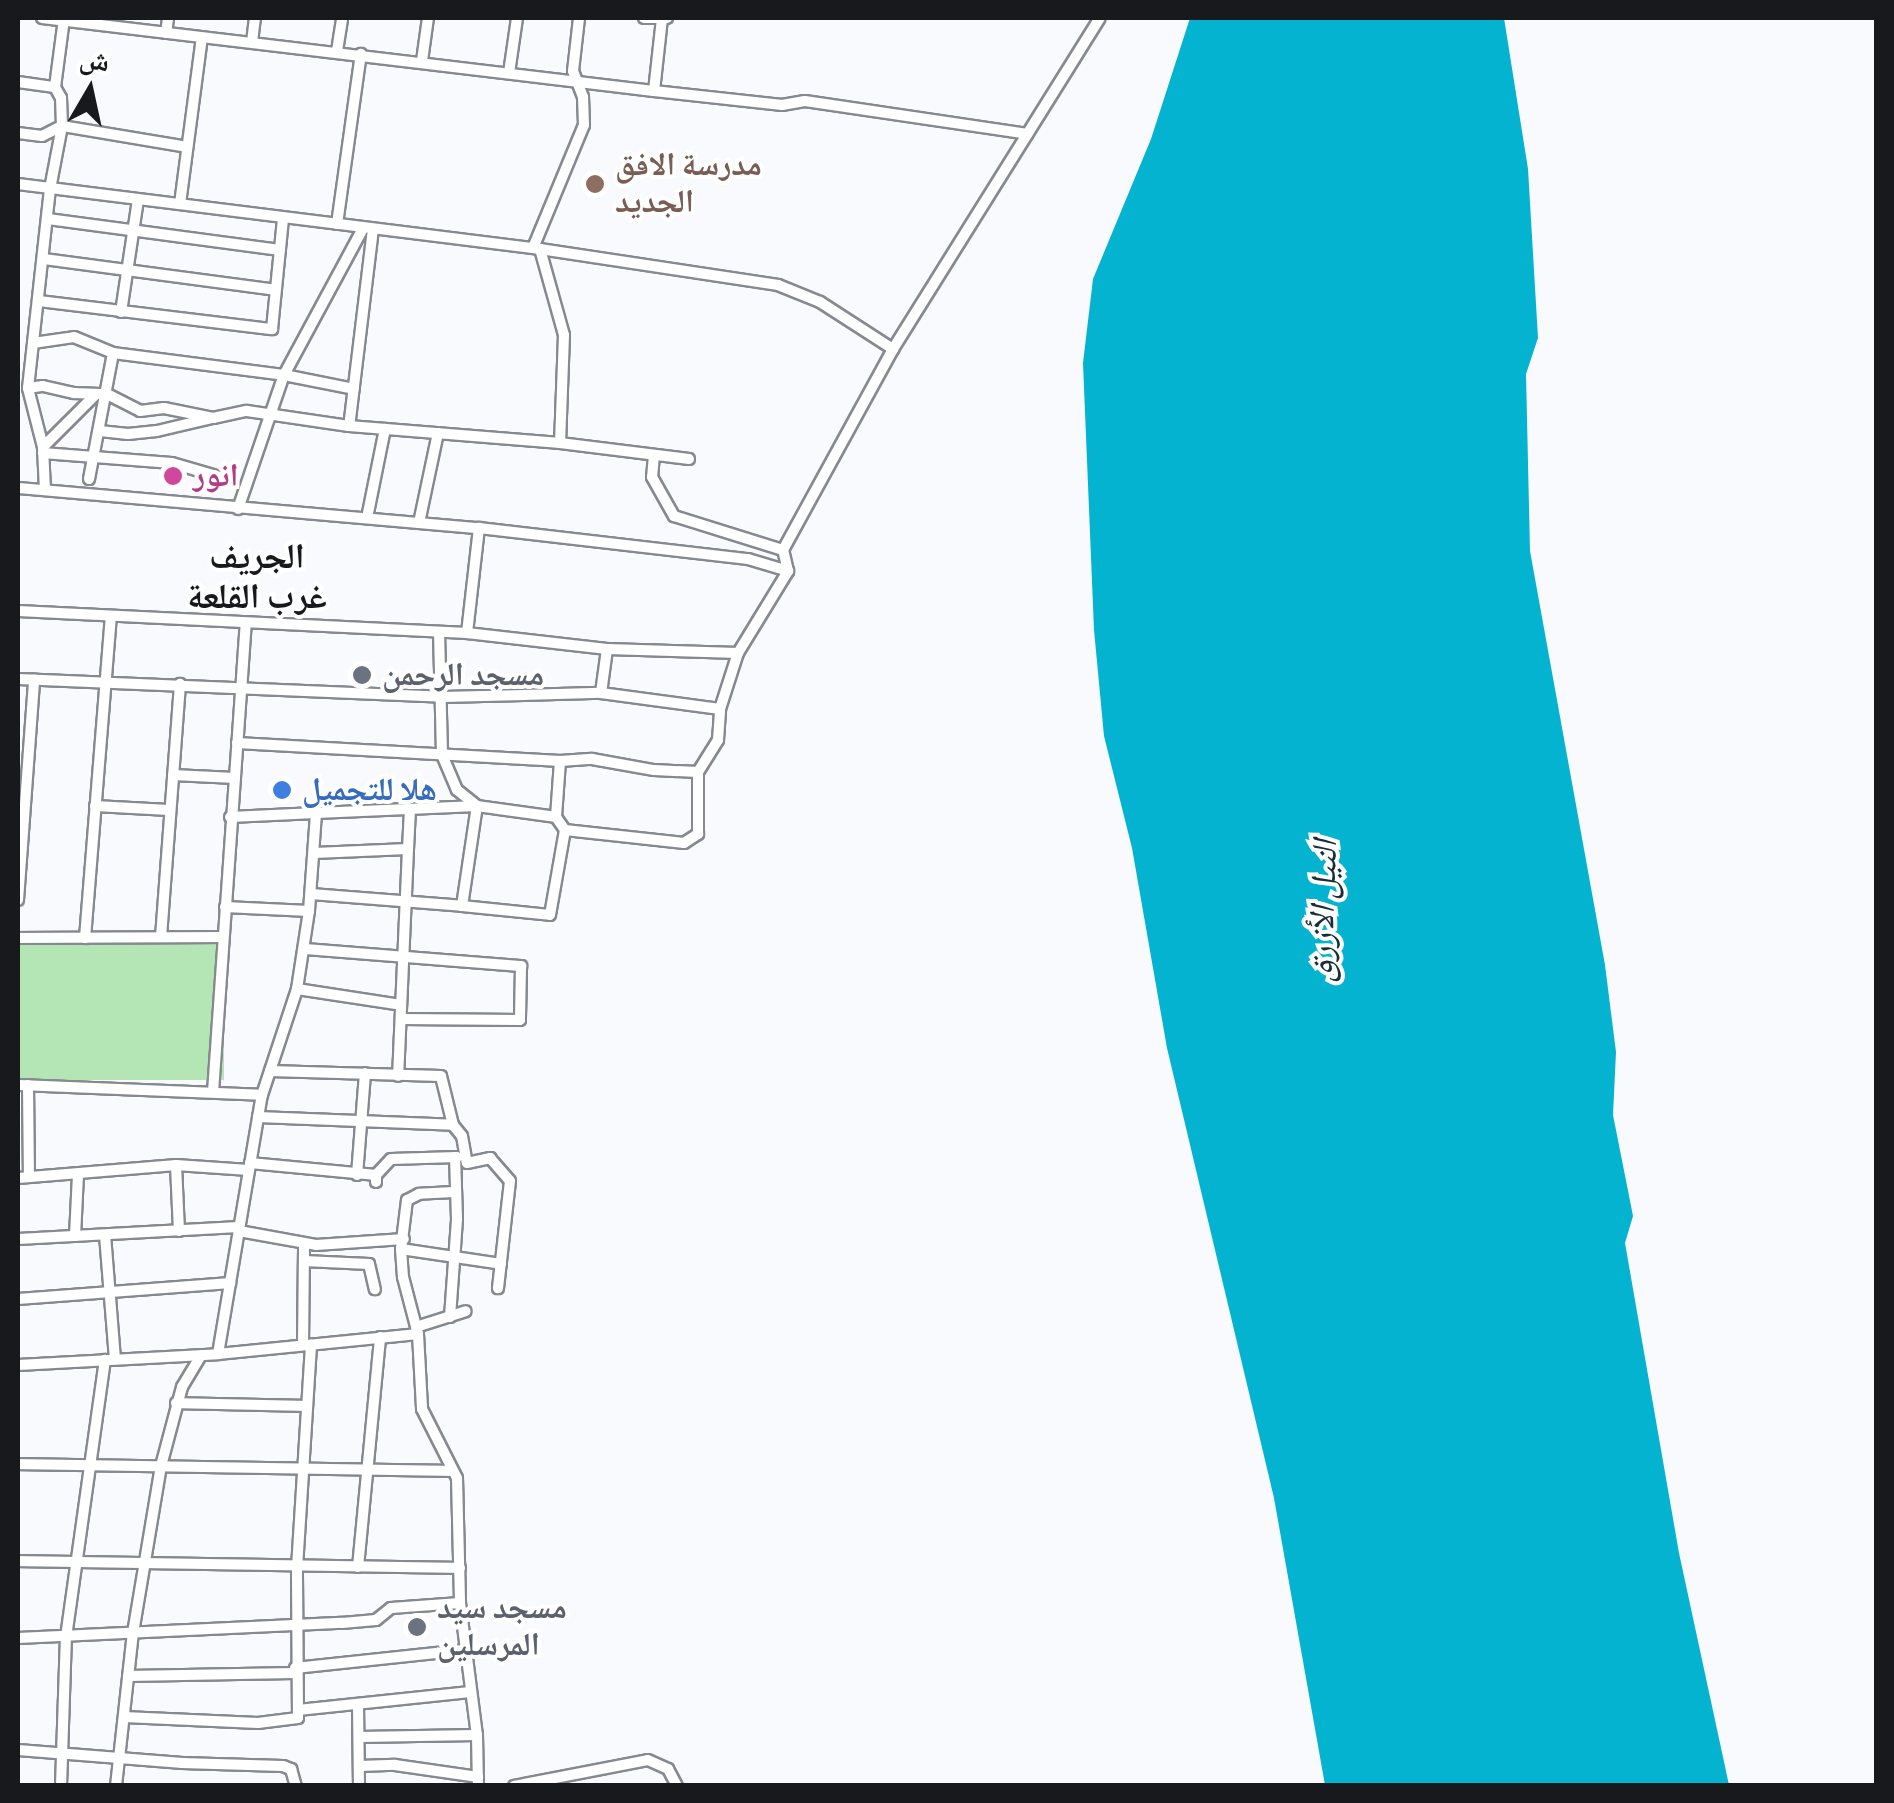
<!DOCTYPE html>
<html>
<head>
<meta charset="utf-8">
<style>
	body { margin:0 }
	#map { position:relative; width:1894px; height:1803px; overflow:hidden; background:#f9fafd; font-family:"Source Sans 3","Noto Naskh Arabic",sans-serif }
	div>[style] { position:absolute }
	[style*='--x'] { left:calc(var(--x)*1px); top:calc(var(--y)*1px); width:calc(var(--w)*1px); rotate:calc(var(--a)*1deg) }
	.green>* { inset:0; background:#b3e5b5; transform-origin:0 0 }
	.water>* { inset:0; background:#03b3d0 }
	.roads { filter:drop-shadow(2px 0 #868990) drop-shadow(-2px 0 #868990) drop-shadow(0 2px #868990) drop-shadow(0 -2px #868990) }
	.minor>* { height:10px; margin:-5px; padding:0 5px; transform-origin:5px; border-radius:5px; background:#fff }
	.dots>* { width:28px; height:28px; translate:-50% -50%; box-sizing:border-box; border:5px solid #fff; border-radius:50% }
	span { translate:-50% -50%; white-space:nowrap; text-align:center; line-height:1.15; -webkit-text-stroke:8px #fff; paint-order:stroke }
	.education-label { font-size:32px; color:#785e54; font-weight:700 }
	.left { translate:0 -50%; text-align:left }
	.hotel-label { font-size:32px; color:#b23c85; font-weight:700 }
	.worship-label { font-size:32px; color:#5b616d; font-weight:700 }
	.shop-label { font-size:32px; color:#366cbe; font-weight:700 }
	.neighbourhood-label { font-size:35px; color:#18191c; font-weight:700 }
	.water-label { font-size:35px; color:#183035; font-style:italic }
	.frame { position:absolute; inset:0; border:20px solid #18191c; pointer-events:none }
	.north { position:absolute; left:40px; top:40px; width:100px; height:100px; -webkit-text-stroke:8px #fff; paint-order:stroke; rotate:9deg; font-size:28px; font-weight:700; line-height:40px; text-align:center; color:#18191c }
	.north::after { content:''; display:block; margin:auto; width:35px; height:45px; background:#18191c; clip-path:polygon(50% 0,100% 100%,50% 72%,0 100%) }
</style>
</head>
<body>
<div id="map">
	<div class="green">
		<div style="left:18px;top:943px;width:206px;height:137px"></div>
	</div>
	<div class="water">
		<div style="clip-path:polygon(1190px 18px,1504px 18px,1528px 169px,1538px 338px,1526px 374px,1530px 551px,1605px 965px,1616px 1052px,1613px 1115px,1633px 1216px,1625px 1243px,1679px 1553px,1729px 1785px,1325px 1785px,1274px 1498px,1167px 1048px,1132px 848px,1104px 736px,1094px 630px,1083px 363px,1093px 279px,1151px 139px)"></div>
	</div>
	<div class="roads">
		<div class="minor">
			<div style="--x:42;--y:18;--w:616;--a:6.8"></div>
			<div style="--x:654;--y:91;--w:129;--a:6.2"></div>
			<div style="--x:782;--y:105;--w:23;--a:-10"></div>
			<div style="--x:805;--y:101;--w:225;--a:8.4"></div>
			<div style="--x:644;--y:18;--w:23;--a:0"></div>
			<div style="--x:166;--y:33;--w:15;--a:-82"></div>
			<div style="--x:252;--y:42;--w:24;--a:-83"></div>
			<div style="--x:337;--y:51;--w:33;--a:-81"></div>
			<div style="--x:422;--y:61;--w:43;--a:-82.1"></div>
			<div style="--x:509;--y:73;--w:56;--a:-81.7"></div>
			<div style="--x:18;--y:82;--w:37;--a:8"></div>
			<div style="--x:654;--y:91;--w:73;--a:-83.7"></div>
			<div style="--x:18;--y:133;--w:24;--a:7"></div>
			<div style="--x:42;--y:136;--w:22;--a:-27"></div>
			<div style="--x:62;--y:126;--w:28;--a:-92"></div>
			<div style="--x:61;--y:98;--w:13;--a:-119"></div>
			<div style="--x:55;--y:87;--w:69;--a:-82.5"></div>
			<div style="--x:18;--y:184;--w:526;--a:7.1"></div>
			<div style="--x:540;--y:249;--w:241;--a:8.6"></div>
			<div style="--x:778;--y:285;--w:45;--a:22"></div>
			<div style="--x:820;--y:302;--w:87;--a:32.8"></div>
			<div style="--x:180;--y:204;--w:167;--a:-82.5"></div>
			<div style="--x:48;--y:219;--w:234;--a:7.6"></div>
			<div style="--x:337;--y:224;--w:172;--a:-82"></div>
			<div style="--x:373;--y:229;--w:198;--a:96.9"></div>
			<div style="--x:349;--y:426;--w:212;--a:4.6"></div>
			<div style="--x:560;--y:443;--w:130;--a:7.1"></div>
			<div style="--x:533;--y:248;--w:133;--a:-67.5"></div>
			<div style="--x:584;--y:125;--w:28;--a:-92"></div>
			<div style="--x:583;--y:97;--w:28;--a:-111"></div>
			<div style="--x:573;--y:71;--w:53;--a:-83.5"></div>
			<div style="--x:540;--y:249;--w:89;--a:74.4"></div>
			<div style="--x:564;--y:335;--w:108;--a:92.1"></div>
			<div style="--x:44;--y:259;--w:233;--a:7.6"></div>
			<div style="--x:39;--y:301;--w:235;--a:6.9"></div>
			<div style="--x:272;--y:329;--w:112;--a:-84.3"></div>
			<div style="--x:121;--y:312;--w:114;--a:-81.4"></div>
			<div style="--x:33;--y:343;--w:41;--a:-8.3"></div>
			<div style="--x:74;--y:337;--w:42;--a:22.3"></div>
			<div style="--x:113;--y:353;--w:172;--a:7.3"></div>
			<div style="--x:284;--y:375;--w:71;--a:11.3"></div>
			<div style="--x:28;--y:388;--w:15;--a:-8"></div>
			<div style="--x:43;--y:386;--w:32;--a:13"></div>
			<div style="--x:74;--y:393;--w:33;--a:2"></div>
			<div style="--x:107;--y:394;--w:37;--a:27"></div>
			<div style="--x:140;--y:411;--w:24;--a:-7"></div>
			<div style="--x:164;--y:408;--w:50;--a:11.5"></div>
			<div style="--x:213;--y:418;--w:35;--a:-12"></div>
			<div style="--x:247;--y:411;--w:103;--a:8.4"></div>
			<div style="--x:100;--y:431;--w:28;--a:6"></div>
			<div style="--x:128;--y:434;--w:29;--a:-6"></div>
			<div style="--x:157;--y:431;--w:57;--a:-13.3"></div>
			<div style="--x:43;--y:447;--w:74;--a:-45"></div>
			<div style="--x:43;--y:453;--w:129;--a:4.4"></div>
			<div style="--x:172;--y:463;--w:60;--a:16.3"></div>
			<div style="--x:654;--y:455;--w:22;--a:95"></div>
			<div style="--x:652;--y:477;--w:45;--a:60.6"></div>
			<div style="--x:674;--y:516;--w:114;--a:17.3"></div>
			<div style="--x:89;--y:479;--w:128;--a:-79.2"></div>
			<div style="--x:18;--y:488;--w:463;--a:5"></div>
			<div style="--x:479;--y:528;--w:271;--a:6.6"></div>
			<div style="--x:748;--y:559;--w:42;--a:16.7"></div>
			<div style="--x:788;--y:571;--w:22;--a:-103"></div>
			<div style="--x:783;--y:550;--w:229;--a:-61.3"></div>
			<div style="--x:893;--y:349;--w:390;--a:-58"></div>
			<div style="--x:45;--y:490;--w:43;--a:-92.7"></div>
			<div style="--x:43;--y:447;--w:61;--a:-104.3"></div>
			<div style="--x:28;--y:388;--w:200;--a:-83.7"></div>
			<div style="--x:50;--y:189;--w:64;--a:-79.2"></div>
			<div style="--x:62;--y:126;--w:127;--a:9.5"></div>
			<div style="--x:238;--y:509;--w:142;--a:-71.1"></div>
			<div style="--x:284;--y:375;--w:167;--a:-61.7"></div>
			<div style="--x:367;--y:518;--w:91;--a:-78.6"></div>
			<div style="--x:419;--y:523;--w:92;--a:-78.1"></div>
			<div style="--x:18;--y:611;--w:450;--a:2.8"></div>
			<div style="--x:467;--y:633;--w:141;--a:6.5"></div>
			<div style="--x:607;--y:649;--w:131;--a:1.7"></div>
			<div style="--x:738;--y:653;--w:96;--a:-58.6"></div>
			<div style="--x:467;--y:633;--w:106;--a:-83.5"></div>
			<div style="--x:18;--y:679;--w:425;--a:2.4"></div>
			<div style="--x:443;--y:697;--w:158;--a:-1.5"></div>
			<div style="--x:601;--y:693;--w:120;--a:7.7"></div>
			<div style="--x:601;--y:693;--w:44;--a:-82.2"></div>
			<div style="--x:237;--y:743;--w:324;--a:3.2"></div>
			<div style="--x:560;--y:761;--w:32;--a:-4"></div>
			<div style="--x:592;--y:759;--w:63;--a:10.1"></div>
			<div style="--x:654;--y:770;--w:44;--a:2.6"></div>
			<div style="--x:698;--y:772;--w:38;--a:-58"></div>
			<div style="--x:718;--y:740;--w:31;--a:-86"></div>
			<div style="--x:720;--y:709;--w:59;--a:-72.2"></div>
			<div style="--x:173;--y:775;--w:62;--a:2.8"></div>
			<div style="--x:95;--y:806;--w:74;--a:3.1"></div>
			<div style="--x:316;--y:813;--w:161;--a:-2.5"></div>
			<div style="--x:477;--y:806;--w:80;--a:7.9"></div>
			<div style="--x:565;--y:830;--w:120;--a:6.2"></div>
			<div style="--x:684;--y:843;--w:17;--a:-33"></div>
			<div style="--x:698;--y:834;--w:62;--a:-90"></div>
			<div style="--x:408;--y:849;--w:40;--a:-87.1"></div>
			<div style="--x:314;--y:853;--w:94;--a:-2.4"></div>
			<div style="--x:408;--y:849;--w:227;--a:92.5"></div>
			<div style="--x:311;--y:894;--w:151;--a:4.5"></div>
			<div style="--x:462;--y:906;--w:101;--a:-81.5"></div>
			<div style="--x:477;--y:806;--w:26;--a:-141"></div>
			<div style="--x:457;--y:790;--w:39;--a:-113"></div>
			<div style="--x:442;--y:754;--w:122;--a:-91.4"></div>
			<div style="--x:18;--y:900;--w:221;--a:-85.8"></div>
			<div style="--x:462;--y:906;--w:88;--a:5.8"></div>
			<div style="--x:550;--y:915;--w:86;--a:-80"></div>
			<div style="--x:565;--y:830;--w:16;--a:-125"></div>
			<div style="--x:556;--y:817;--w:56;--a:-85.9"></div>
			<div style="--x:225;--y:907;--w:84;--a:2.7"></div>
			<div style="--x:161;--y:937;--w:254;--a:-85.7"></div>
			<div style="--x:18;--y:938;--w:205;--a:-0.3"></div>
			<div style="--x:85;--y:938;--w:323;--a:-85.4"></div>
			<div style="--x:304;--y:949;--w:218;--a:4.5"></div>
			<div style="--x:521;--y:966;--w:54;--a:91.1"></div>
			<div style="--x:520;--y:1020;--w:118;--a:-179.5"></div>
			<div style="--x:297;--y:989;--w:105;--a:8.7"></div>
			<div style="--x:18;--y:1085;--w:244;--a:2.3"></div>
			<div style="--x:28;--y:1085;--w:92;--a:89.4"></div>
			<div style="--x:213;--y:1092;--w:469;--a:-86"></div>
			<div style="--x:258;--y:1117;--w:195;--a:2.3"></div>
			<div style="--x:453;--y:1125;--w:50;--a:-103.8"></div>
			<div style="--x:441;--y:1076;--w:171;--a:-178.3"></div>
			<div style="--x:453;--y:1125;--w:14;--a:51"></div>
			<div style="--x:462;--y:1136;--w:27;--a:80"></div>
			<div style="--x:467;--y:1163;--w:24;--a:-12"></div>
			<div style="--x:490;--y:1158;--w:30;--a:49"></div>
			<div style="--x:510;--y:1181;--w:108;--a:96.4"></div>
			<div style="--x:250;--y:1163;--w:127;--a:5.4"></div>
			<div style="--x:376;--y:1175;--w:7;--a:90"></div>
			<div style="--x:176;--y:1165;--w:66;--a:87.4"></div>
			<div style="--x:357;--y:1175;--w:102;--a:-85.5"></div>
			<div style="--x:376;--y:1175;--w:22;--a:-47"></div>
			<div style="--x:391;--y:1159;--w:66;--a:-1.7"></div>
			<div style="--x:18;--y:1178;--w:159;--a:-4.7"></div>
			<div style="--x:176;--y:1165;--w:73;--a:3.9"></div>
			<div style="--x:454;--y:1192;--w:35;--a:177"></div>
			<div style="--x:419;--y:1194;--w:13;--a:153"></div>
			<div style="--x:407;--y:1200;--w:49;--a:97"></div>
			<div style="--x:401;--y:1249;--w:28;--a:86"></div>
			<div style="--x:403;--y:1277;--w:59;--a:75.3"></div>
			<div style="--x:418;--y:1334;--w:75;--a:86.9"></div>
			<div style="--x:422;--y:1409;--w:77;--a:63.1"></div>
			<div style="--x:457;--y:1478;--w:125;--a:88.6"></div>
			<div style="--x:460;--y:1603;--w:133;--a:82.7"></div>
			<div style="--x:477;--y:1735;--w:51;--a:88.9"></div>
			<div style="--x:239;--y:1231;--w:78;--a:10.3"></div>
			<div style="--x:316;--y:1245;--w:88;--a:-3.9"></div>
			<div style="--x:105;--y:1235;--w:124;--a:85.4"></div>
			<div style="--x:75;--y:1236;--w:61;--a:-87.2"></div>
			<div style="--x:18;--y:1239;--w:221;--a:-3.1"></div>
			<div style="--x:401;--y:1249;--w:101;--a:8.5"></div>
			<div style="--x:304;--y:1261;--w:65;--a:2.6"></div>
			<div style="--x:369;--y:1264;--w:26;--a:77"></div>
			<div style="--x:18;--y:1299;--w:213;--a:-4.3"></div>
			<div style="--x:450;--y:1317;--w:98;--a:-85.9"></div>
			<div style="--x:457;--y:1219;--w:62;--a:-91.8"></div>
			<div style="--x:416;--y:1327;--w:52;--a:-17.7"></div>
			<div style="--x:303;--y:1345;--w:101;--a:-89.4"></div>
			<div style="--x:218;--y:1354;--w:263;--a:-80.4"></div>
			<div style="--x:262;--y:1095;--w:112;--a:-71.7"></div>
			<div style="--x:297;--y:989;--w:79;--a:-81.3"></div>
			<div style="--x:309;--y:911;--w:98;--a:-85.9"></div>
			<div style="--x:316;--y:813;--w:86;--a:177.3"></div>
			<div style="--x:18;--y:1365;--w:200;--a:-3.1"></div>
			<div style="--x:218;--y:1354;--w:201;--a:-5.7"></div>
			<div style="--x:176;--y:1403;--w:128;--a:1.3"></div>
			<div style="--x:18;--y:1464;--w:434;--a:0.9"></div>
			<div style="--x:18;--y:1561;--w:442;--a:0.9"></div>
			<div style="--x:358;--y:1567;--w:231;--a:-84.5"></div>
			<div style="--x:18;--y:1638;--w:324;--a:-2.7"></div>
			<div style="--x:342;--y:1623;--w:34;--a:-5"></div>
			<div style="--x:376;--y:1620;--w:19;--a:-39"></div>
			<div style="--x:391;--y:1608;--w:69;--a:-4.1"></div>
			<div style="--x:295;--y:1668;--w:170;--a:-6.1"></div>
			<div style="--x:128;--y:1676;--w:166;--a:-1"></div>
			<div style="--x:358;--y:1705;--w:81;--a:89.3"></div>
			<div style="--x:298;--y:1710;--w:173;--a:-6"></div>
			<div style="--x:124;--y:1717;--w:134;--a:2.6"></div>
			<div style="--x:258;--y:1723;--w:40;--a:-7.1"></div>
			<div style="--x:298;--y:1718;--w:150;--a:-90.4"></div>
			<div style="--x:297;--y:1568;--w:224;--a:-86.4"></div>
			<div style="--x:359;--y:1737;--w:118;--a:-1"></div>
			<div style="--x:18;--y:1750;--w:165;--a:4.5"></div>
			<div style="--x:182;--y:1763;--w:101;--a:1.7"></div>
			<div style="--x:283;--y:1766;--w:9;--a:21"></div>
			<div style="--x:291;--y:1769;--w:18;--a:74"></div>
			<div style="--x:359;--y:1766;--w:36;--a:-2"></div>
			<div style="--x:395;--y:1765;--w:84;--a:8.2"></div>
			<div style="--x:61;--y:1786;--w:149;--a:-88.1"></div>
			<div style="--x:66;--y:1637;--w:280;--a:-82"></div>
			<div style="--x:116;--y:1786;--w:154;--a:-83.7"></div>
			<div style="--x:133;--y:1633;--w:169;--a:-80.5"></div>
			<div style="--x:161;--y:1466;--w:82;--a:-75.1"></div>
			<div style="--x:182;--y:1387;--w:37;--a:-59"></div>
			<div style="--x:514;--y:1786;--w:136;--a:-11"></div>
			<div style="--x:648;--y:1760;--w:22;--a:24"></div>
			<div style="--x:668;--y:1769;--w:19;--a:62"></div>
		</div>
	</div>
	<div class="dots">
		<div style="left:595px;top:184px;background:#8d6e63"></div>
		<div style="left:173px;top:476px;background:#d1479c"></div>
		<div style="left:362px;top:675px;background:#6b7280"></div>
		<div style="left:282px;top:790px;background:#3f7fe0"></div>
		<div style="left:417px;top:1627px;background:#6b7280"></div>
	</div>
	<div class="education-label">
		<span class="left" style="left:615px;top:184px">مدرسة الافق<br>الجديد</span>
	</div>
	<div class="hotel-label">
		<span class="left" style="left:193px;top:476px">انور</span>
	</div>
	<div class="worship-label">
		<span class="left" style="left:382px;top:675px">مسجد الرحمن</span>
		<span class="left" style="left:437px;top:1627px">مسجد سيد<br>المرسلين</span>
	</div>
	<div class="shop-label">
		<span class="left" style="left:302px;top:790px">هلا للتجميل</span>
	</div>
	<div class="neighbourhood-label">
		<span style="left:257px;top:577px">الجريف<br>غرب القلعة</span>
	</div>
	<div class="water-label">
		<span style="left:1323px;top:911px;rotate:-88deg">النيل الأزرق</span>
	</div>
	<div class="frame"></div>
	<div class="north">ش</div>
</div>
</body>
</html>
